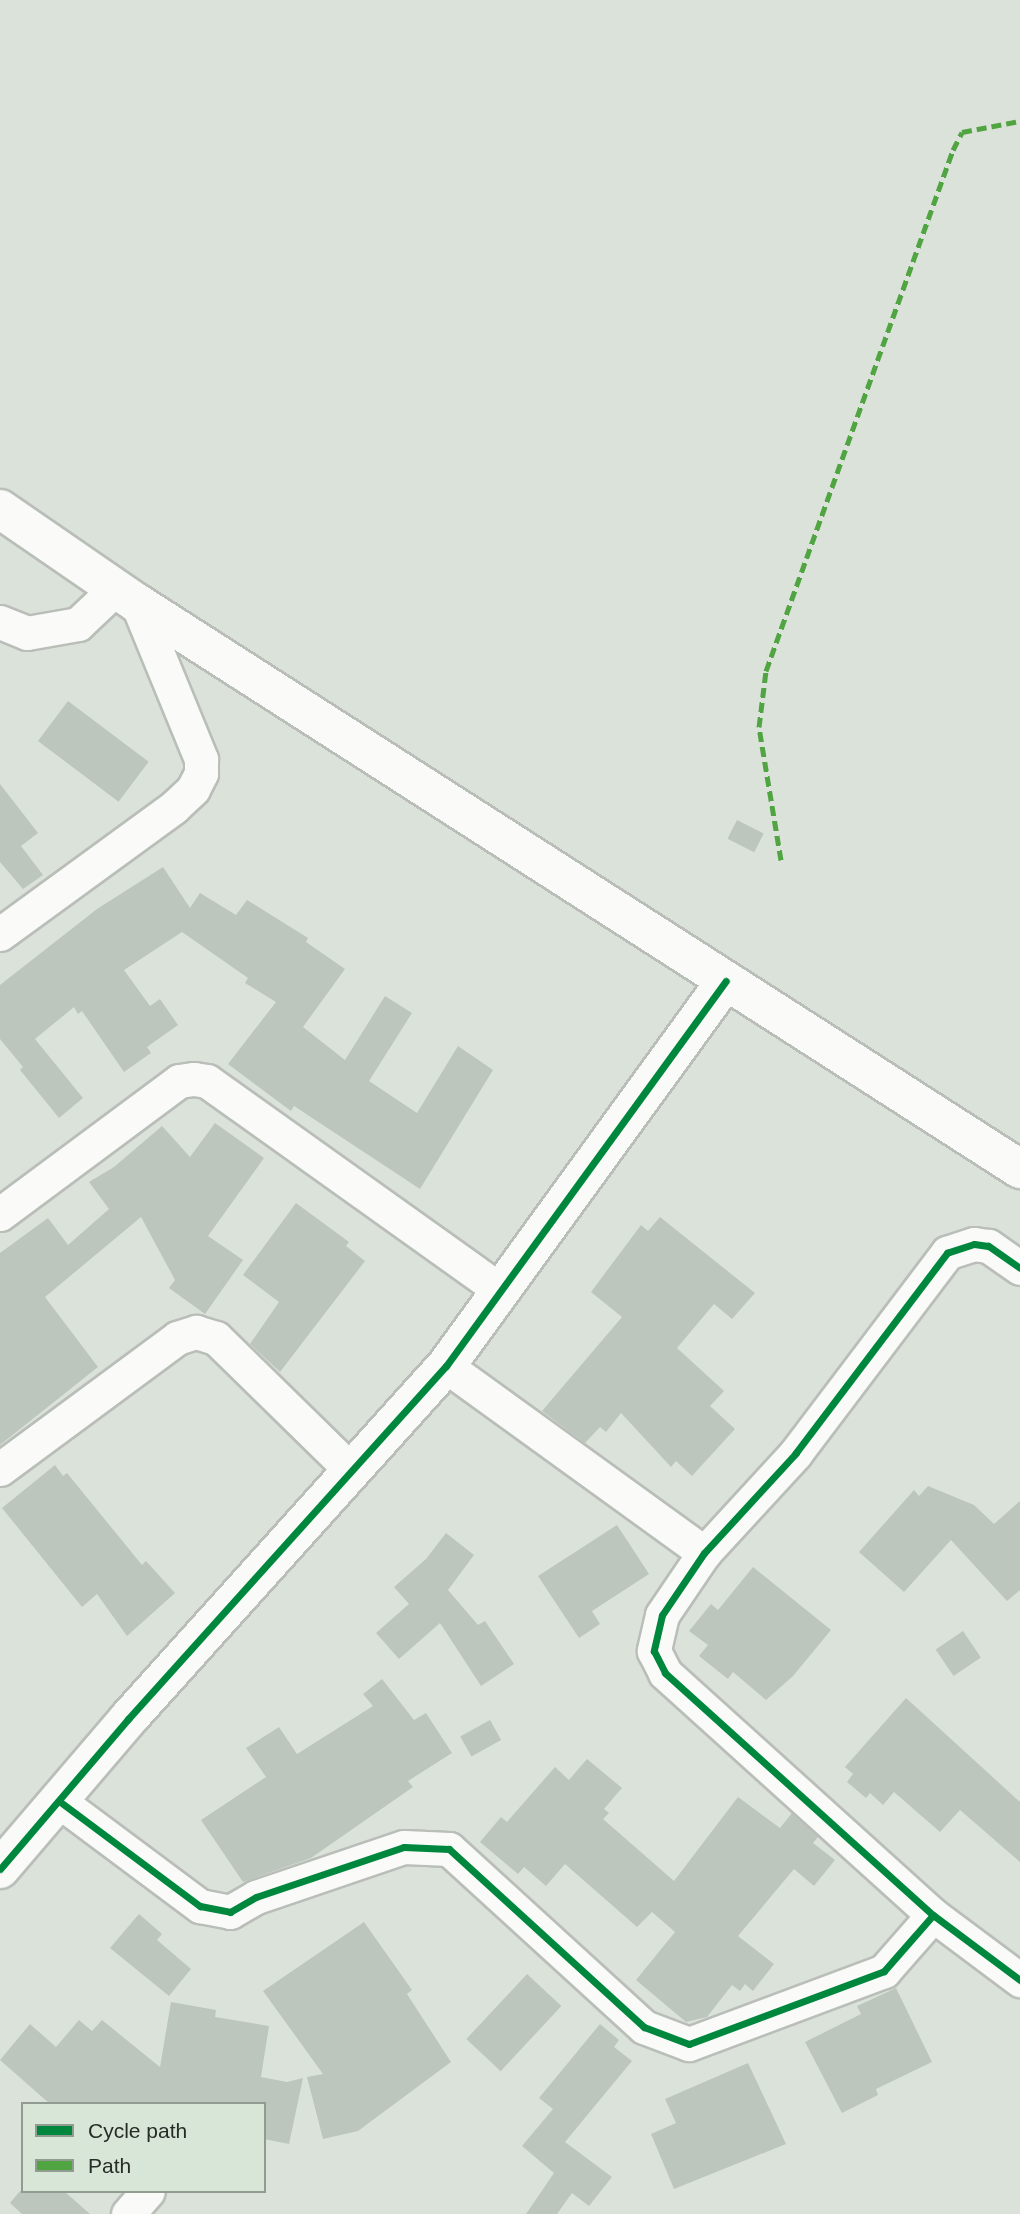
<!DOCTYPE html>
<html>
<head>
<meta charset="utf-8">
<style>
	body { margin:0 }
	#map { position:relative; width:1020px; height:2214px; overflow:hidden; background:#dbe2da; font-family:Helvetica,sans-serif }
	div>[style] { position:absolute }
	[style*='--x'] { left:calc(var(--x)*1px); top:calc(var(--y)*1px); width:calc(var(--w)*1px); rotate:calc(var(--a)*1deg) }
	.building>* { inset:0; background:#bdc6bc; transform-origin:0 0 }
	.roads { filter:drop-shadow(2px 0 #b9beb8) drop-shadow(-2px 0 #b9beb8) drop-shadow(0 2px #b9beb8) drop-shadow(0 -2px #b9beb8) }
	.street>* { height:33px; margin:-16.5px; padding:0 16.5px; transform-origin:16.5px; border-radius:16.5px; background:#fafbf9 }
	.secondary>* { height:38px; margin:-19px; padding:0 19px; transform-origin:19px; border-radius:19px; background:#fafbf9 }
	.quiet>* { height:5px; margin-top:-2.5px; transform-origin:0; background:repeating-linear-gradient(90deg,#51a442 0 10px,transparent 0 15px) }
	.cycleway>* { height:7px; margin:-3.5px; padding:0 3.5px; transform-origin:3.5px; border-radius:3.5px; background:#00873e }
	span { translate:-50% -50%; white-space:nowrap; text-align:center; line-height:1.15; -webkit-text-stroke:5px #d8e6d7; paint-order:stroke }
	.legend { position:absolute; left:21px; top:2102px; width:245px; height:91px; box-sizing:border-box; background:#d8e6d7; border:2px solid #919c91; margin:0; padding:9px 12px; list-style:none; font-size:21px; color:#272c27 }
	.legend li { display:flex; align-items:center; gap:14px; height:35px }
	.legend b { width:35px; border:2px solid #919c91 }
</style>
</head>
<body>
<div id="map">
	<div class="building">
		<div style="left:68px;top:701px;width:101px;height:50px;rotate:37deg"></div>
		<div style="clip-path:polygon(0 784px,38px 833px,21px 846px,43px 875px,23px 889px,0 862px)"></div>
		<div style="left:737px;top:820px;width:30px;height:21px;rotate:27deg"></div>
		<div style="clip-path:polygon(163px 867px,190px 908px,200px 893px,236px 915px,247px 900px,308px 938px,306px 942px,345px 969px,303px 1027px,345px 1060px,385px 996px,412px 1013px,369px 1081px,417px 1113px,458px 1046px,493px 1070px,420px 1189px,294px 1106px,291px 1111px,228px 1064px,276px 1002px,245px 983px,248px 978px,182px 932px,124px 970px,150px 1006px,160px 999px,178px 1025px,147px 1047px,151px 1053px,124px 1072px,82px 1011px,78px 1014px,74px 1007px,35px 1039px,83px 1098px,59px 1118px,20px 1070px,23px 1067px,0 1039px,0 985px,97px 909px)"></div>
		<div style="clip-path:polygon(215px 1123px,264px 1158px,208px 1236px,243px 1260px,205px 1314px,169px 1288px,175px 1280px,141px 1217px,45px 1297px,98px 1367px,0 1445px,0 1253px,48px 1218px,68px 1245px,109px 1209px,89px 1182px,114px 1167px,162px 1126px,190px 1157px)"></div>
		<div style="clip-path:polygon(296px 1203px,349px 1242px,346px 1246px,365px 1261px,280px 1372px,250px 1344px,279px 1302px,243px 1275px)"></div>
		<div style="clip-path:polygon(660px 1217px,755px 1293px,732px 1319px,714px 1304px,677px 1348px,724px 1391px,710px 1406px,735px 1429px,692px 1476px,676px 1461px,671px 1467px,621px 1413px,606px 1432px,600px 1427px,585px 1443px,542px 1411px,622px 1317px,591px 1292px,641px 1225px,648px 1231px)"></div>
		<div style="clip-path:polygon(55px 1465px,63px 1476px,67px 1473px,142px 1565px,146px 1561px,175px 1593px,127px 1636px,97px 1594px,82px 1607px,2px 1508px)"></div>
		<div style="clip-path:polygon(928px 1486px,974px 1505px,994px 1524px,1020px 1501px,1020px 1590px,1007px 1601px,951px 1540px,904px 1592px,859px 1552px,914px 1490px,919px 1496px)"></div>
		<div style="clip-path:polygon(617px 1525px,649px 1574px,592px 1611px,600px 1624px,579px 1638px,538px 1576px)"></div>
		<div style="clip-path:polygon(446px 1533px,474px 1555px,448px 1590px,478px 1625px,485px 1621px,514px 1664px,481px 1686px,440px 1623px,399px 1659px,376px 1633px,409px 1604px,394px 1587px,426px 1559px)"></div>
		<div style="clip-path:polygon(753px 1567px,831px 1630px,793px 1676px,766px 1700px,733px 1672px,728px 1679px,699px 1656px,708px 1645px,689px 1631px,711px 1604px,718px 1610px)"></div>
		<div style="left:963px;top:1631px;width:32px;height:33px;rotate:56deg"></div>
		<div style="clip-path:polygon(382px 1679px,414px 1720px,426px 1713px,452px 1753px,408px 1781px,413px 1787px,311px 1858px,243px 1882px,201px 1820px,266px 1777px,246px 1748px,279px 1727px,297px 1754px,373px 1706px,363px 1694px)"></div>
		<div style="clip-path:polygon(906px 1698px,1020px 1802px,1020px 1862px,960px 1810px,940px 1832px,894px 1792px,883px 1805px,870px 1793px,866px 1798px,847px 1782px,853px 1774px,845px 1767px)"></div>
		<div style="left:490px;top:1720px;width:23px;height:34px;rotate:61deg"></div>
		<div style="clip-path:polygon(587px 1759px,622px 1788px,604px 1809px,609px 1813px,603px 1819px,674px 1881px,738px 1797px,780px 1828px,792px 1813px,818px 1837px,813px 1843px,835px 1860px,814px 1886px,794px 1869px,738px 1936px,774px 1964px,753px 1991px,745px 1984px,740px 1991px,732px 1985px,707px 2017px,686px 2022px,636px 1980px,675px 1932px,652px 1912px,637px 1927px,565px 1864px,546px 1886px,524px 1867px,518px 1874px,480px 1842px,501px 1817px,507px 1822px,555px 1767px,569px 1780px)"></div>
		<div style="clip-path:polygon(139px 1914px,162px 1934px,157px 1940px,191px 1969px,169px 1996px,110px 1948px)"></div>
		<div style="clip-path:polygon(364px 1922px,412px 1990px,407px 1994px,451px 2062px,358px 2131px,323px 2139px,307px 2077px,323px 2074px,263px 1991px)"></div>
		<div style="left:527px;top:1974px;width:47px;height:89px;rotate:43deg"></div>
		<div style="clip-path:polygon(896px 1988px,932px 2062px,876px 2089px,878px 2095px,842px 2113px,805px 2042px,861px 2014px,857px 2006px)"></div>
		<div style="clip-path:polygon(171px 2002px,216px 2010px,215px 2017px,269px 2026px,261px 2077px,287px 2082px,303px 2078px,289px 2144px,264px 2139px,264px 2104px,50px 2104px,0 2060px,30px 2024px,56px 2047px,79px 2020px,92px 2031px,102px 2020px,160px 2067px)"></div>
		<div style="clip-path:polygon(600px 2024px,619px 2040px,614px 2047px,632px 2061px,565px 2142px,612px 2177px,589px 2206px,572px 2193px,557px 2214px,526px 2214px,554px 2173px,522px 2146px,553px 2109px,539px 2098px)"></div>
		<div style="clip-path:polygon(748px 2063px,786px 2144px,674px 2189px,651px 2134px,676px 2123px,665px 2099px)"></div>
		<div style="clip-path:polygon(20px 2191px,64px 2191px,90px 2214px,22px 2214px,10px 2203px)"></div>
	</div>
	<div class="roads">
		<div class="street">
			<div style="--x:0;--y:622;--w:29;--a:22"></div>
			<div style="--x:27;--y:633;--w:52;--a:-10"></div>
			<div style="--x:78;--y:624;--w:51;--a:-43.4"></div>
			<div style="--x:0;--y:934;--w:215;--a:-36.1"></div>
			<div style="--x:174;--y:807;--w:26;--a:-43"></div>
			<div style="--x:193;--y:789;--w:18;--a:-63"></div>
			<div style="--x:201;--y:773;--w:14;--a:-90"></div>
			<div style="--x:201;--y:759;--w:169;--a:-112.3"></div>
			<div style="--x:0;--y:1214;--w:223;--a:-36.6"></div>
			<div style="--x:179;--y:1081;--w:15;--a:-8"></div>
			<div style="--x:194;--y:1079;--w:13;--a:9"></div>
			<div style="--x:207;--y:1081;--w:360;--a:35.5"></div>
			<div style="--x:1020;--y:1268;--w:39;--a:-145"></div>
			<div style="--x:988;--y:1246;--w:14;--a:-172"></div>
			<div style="--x:974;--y:1244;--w:28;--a:162"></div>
			<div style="--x:947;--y:1253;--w:251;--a:127.1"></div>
			<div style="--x:796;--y:1453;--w:136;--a:132.6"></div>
			<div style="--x:704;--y:1553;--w:75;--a:124.1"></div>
			<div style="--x:662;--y:1615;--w:37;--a:103"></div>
			<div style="--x:654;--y:1651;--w:25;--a:63"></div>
			<div style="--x:665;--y:1673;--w:361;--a:42.1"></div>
			<div style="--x:933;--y:1915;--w:109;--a:36.8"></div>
			<div style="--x:446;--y:1366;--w:319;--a:35.9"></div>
			<div style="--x:0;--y:1469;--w:220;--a:-36.5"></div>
			<div style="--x:177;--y:1338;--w:20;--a:-18"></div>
			<div style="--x:196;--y:1332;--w:21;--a:17"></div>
			<div style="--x:216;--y:1338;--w:190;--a:44.4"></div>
			<div style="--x:59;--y:1801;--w:176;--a:36.7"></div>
			<div style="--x:200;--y:1906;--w:31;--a:11"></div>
			<div style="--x:230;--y:1912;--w:30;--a:-30"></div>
			<div style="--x:256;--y:1897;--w:156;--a:-18.7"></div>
			<div style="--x:404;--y:1847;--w:45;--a:2.5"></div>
			<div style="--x:449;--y:1849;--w:264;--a:42.4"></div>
			<div style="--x:644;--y:2027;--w:48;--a:20.7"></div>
			<div style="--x:689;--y:2044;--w:208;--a:-20.5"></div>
			<div style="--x:884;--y:1971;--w:74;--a:-48.8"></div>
			<div style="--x:128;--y:2214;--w:30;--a:-49"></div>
		</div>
		<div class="secondary">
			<div style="--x:0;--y:509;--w:166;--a:34.5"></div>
			<div style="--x:137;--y:603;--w:1049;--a:32.66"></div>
			<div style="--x:0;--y:1869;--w:197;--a:-49.5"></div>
			<div style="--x:128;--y:1719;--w:475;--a:-48"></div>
			<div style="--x:446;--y:1366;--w:476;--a:-54"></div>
		</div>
	</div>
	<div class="quiet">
		<div style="--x:781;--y:860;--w:135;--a:-99.4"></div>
		<div style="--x:759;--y:727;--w:56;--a:-82.9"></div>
		<div style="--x:766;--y:671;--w:554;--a:-70.26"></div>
		<div style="--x:953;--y:150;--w:20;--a:-63"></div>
		<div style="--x:962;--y:132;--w:59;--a:-10.7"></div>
	</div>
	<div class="cycleway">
		<div style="--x:1020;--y:1268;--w:39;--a:-145"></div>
		<div style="--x:988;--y:1246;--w:14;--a:-172"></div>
		<div style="--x:974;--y:1244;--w:28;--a:162"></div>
		<div style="--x:947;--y:1253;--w:251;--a:127.1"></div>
		<div style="--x:796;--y:1453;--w:136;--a:132.6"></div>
		<div style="--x:704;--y:1553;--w:75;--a:124.1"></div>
		<div style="--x:662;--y:1615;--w:37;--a:103"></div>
		<div style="--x:654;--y:1651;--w:25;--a:63"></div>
		<div style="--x:665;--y:1673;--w:361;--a:42.1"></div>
		<div style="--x:933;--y:1915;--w:109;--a:36.8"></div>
		<div style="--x:59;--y:1801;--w:176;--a:36.7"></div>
		<div style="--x:200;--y:1906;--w:31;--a:11"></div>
		<div style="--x:230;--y:1912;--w:30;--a:-30"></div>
		<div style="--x:256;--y:1897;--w:156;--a:-18.7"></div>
		<div style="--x:404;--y:1847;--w:45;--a:2.5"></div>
		<div style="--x:449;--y:1849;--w:264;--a:42.4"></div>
		<div style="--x:644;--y:2027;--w:48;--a:20.7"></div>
		<div style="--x:689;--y:2044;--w:208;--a:-20.5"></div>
		<div style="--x:884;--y:1971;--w:74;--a:-48.8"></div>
		<div style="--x:0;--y:1869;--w:197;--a:-49.5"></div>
		<div style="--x:128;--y:1719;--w:475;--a:-48"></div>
		<div style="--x:446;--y:1366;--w:476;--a:-54"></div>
	</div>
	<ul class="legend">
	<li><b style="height:9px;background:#00873e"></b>Cycle path</li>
	<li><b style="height:9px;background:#51a442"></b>Path</li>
	</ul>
</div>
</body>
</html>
